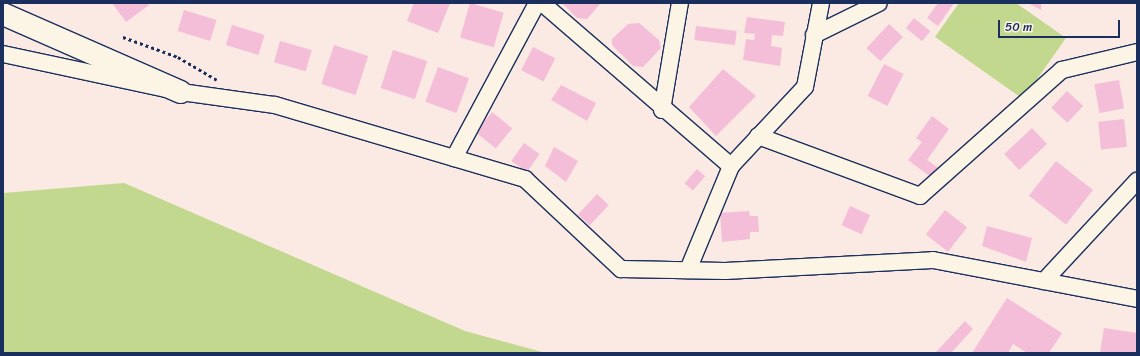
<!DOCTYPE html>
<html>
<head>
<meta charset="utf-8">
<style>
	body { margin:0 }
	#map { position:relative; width:1140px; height:356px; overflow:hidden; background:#faeae3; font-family:Sriracha,sans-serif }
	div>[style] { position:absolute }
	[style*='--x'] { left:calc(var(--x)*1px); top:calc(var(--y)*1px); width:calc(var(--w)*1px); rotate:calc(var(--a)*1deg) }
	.green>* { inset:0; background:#c2d88e }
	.building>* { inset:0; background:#f4bed9; transform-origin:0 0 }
	.path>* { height:2.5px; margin-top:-1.25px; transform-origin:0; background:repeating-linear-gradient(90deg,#1b2f5e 0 3px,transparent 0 6px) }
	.roads { filter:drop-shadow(1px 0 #1b2f5e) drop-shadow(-1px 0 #1b2f5e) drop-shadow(0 1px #1b2f5e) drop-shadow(0 -1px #1b2f5e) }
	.street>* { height:16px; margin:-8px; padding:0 8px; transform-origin:8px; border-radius:8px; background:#fcf5e5 }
	.secondary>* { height:22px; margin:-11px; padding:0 11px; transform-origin:11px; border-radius:11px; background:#fcf5e5 }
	span { translate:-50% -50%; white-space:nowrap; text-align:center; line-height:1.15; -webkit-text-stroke:3px #fcf5e5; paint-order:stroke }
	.frame { position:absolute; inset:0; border:4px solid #1b2f5e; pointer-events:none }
	.scale { position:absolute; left:998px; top:20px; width:122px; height:18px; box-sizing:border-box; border:2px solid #1b2f5e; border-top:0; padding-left:5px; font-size:12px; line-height:14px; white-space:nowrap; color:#1b2f5e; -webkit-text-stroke:3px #fcf5e5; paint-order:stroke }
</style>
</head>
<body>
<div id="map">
	<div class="green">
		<div style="clip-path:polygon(959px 3px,1016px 3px,1066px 38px,1023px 99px,935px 37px)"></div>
		<div style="clip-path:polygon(124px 183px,465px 331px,546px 353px,3px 353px,3px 193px)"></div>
	</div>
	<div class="building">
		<div style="clip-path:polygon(112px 3px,147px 3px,149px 5px,126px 22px)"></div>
		<div style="clip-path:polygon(414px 3px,450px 3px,438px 33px,407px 21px)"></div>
		<div style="left:470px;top:3px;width:35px;height:36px;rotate:16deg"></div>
		<div style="clip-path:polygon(562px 3px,601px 3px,587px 19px,577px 18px)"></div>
		<div style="clip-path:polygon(938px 3px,954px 3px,938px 26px,927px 18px)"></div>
		<div style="clip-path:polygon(1028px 3px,1041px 3px,1041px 10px)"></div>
		<div style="left:184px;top:10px;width:34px;height:22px;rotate:17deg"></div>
		<div style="clip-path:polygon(747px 17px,785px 22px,783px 36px,772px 35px,771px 46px,782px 48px,780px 66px,743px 60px,746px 39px,754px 40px,755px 34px,744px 33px)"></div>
		<div style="left:914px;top:18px;width:21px;height:13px;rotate:39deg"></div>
		<div style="clip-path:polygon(639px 23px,659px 40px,661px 48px,643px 67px,633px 66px,612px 45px,612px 39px,628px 24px)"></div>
		<div style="left:889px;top:24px;width:19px;height:33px;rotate:43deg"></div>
		<div style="left:232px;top:25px;width:34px;height:21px;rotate:17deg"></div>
		<div style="left:696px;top:26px;width:41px;height:14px;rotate:7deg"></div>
		<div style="left:280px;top:41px;width:33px;height:22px;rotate:16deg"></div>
		<div style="left:334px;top:45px;width:36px;height:41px;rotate:18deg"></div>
		<div style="left:533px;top:47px;width:25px;height:26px;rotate:27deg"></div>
		<div style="left:393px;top:50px;width:36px;height:40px;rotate:18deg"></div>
		<div style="left:884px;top:64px;width:22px;height:36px;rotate:27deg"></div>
		<div style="left:438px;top:67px;width:33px;height:37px;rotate:20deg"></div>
		<div style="clip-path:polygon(723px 69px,756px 96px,716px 136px,689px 107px)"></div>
		<div style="left:1119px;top:80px;width:29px;height:25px;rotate:80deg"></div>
		<div style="clip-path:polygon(561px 85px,596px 103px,587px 121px,551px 100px)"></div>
		<div style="left:1067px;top:91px;width:22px;height:23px;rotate:43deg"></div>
		<div style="left:492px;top:112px;width:26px;height:26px;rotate:39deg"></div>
		<div style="clip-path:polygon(932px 116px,949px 129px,927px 160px,938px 168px,932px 178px,908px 160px,922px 142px,916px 138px)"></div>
		<div style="left:1124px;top:119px;width:28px;height:26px;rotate:84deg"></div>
		<div style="left:1032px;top:128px;width:22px;height:38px;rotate:47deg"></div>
		<div style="left:524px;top:143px;width:19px;height:22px;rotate:35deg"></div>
		<div style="clip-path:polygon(554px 147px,578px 161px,566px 182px,545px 166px)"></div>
		<div style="left:1056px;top:161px;width:47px;height:44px;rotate:38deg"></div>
		<div style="left:697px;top:169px;width:11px;height:19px;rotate:41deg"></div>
		<div style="left:597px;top:194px;width:16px;height:28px;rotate:43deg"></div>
		<div style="left:850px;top:206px;width:22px;height:21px;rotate:24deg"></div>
		<div style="left:945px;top:210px;width:28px;height:31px;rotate:38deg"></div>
		<div style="clip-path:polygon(749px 211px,750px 216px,758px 216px,759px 232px,750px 232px,750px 239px,722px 242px,720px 213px)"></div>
		<div style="clip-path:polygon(987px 226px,1032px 238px,1026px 262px,982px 246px)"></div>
		<div style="clip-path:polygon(1007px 298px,1062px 333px,1049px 353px,1027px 353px,1013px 344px,1008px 353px,972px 353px)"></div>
		<div style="clip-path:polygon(965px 321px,973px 329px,951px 353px,935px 353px)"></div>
		<div style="clip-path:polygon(1104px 328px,1137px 333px,1137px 353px,1100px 353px)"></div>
	</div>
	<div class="path">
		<div style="--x:123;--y:37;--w:59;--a:20"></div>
		<div style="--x:178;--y:57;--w:45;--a:30.5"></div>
	</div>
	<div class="roads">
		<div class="street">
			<div style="--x:542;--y:3;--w:250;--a:40.8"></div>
			<div style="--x:814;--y:35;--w:72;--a:-26.2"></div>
			<div style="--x:3;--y:54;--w:182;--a:12.1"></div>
			<div style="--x:181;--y:92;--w:95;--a:7.9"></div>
			<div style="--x:275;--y:105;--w:261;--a:16.5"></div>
			<div style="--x:525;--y:179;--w:132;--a:43.2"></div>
			<div style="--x:621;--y:269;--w:104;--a:1.1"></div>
			<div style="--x:725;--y:271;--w:208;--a:-3"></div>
			<div style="--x:933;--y:260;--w:208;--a:10.8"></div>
			<div style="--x:662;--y:110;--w:109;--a:-80.5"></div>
			<div style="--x:758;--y:136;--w:173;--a:20.3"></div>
			<div style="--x:920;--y:196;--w:190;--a:-41.6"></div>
			<div style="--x:1062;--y:70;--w:77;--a:-13.5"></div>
			<div style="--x:454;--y:158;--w:176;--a:-61.8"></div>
			<div style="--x:688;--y:270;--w:113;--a:-67.5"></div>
			<div style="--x:731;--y:166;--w:108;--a:-46.9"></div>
			<div style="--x:805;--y:87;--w:86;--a:-79.2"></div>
			<div style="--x:1044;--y:281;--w:137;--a:-47.1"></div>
		</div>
		<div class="secondary">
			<div style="--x:3;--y:14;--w:194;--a:23.7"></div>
		</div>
	</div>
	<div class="frame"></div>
	<div class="scale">50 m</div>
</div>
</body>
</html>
